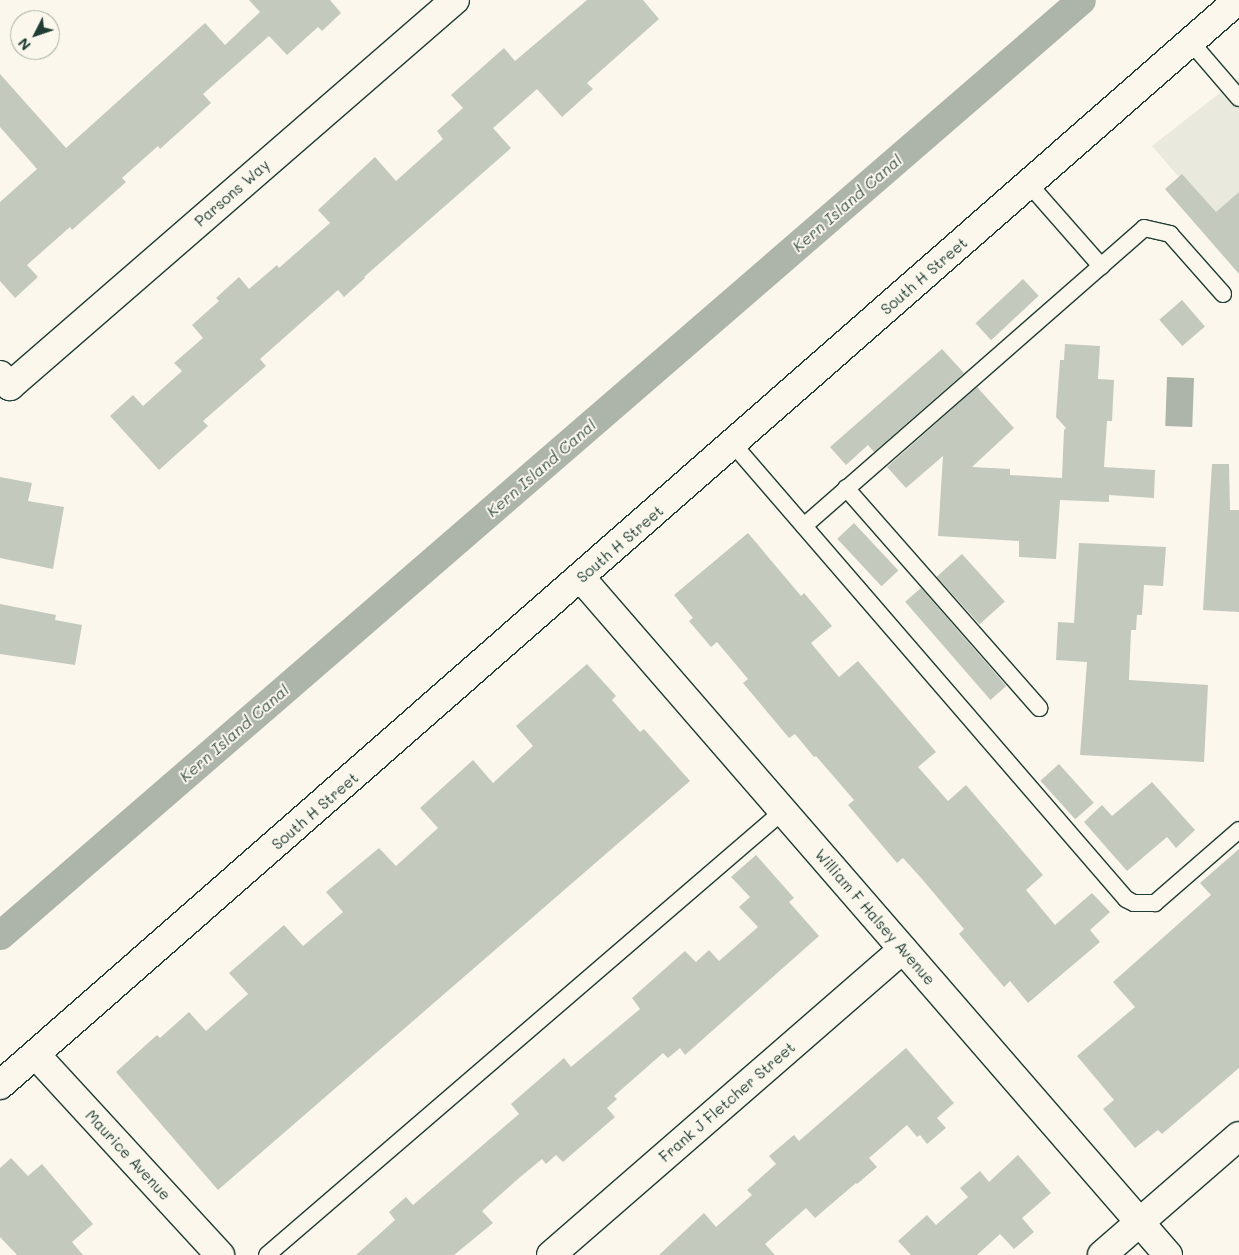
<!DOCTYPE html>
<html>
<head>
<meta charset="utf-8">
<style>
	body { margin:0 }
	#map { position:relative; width:1239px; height:1255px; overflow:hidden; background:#fbf7ec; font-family:Mali,sans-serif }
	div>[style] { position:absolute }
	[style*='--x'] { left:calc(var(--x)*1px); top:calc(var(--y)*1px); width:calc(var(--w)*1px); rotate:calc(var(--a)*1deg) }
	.built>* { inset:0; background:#eae9de }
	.water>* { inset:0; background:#adb4aa; transform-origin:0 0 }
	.canal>* { height:29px; margin:-14.5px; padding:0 14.5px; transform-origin:14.5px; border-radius:14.5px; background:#adb4aa }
	.building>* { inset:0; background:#c4c9be; transform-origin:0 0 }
	.roads { filter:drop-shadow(1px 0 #1f3d34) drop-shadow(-1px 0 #1f3d34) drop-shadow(0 1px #1f3d34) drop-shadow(0 -1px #1f3d34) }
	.service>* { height:16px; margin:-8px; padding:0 8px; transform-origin:8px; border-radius:8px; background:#fbf7ec }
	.minor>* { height:28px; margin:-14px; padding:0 14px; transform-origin:14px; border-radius:14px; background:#fbf7ec }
	.tertiary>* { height:28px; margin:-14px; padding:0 14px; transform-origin:14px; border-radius:14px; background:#fbf7ec }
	span { translate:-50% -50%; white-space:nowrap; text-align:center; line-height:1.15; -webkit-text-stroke:4px #fbf7ec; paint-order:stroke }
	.street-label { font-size:15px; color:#1f3d34 }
	.water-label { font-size:16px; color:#425b52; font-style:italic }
	.north { position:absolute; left:10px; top:10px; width:50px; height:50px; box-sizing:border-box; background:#fbf7ec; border:1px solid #a3ada2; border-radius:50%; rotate:229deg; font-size:14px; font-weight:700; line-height:20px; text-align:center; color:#1f3d34 }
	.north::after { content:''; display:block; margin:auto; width:18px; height:22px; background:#1f3d34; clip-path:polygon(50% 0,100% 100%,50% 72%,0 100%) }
</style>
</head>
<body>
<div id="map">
	<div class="built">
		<div style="clip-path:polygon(1239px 78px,1239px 246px,1152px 146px)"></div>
	</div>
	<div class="water">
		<div style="left:1167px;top:377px;width:27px;height:49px;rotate:2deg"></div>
	</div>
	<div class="canal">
		<div style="--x:0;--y:935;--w:1429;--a:-40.86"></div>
	</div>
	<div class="building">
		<div style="clip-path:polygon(249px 0,330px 0,341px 13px,322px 31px,318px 27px,287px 55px,269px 36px,203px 94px,211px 103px,160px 149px,158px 146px,122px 178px,126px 182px,72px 230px,70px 227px,27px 265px,38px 277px,15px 298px,0 281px,0 202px,37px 169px,0 127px,0 74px,66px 148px,205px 23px,225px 45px,260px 12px)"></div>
		<div style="clip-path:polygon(587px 0,643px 0,659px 19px,587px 83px,593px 89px,562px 117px,537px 89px,493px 128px,511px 148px,364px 277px,365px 278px,344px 297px,338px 290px,260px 359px,266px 366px,203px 421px,208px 426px,159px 470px,110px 416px,133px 395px,143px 406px,182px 371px,174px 363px,203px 338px,192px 325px,219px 301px,216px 298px,239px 277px,249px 289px,277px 265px,279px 268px,330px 223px,318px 210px,375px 157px,396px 181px,443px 139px,437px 131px,463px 108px,451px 95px,504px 48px,515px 61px)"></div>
		<div style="clip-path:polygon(1182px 174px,1216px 212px,1239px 192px,1239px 274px,1165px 189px)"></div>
		<div style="left:1023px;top:279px;width:23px;height:65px;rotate:47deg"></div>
		<div style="left:1182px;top:300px;width:35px;height:30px;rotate:49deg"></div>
		<div style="clip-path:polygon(1065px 344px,1100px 346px,1098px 379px,1114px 380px,1112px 421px,1107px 421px,1104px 467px,1155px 470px,1154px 498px,1109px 495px,1109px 502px,1060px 500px,1056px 559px,1019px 557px,1019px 541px,938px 536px,943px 456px,906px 488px,887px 467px,977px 387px,1014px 428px,972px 467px,1010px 469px,1010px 475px,1062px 478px,1064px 430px,1066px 428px,1056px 417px,1060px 360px,1064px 360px)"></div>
		<div style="clip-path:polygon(942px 349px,964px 373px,874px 452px,868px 445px,846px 465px,830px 447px)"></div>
		<div style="clip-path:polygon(1212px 464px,1229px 464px,1230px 510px,1239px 510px,1239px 612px,1203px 610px)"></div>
		<div style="clip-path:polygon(0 477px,32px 483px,28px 501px,64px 507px,53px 569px,0 558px)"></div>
		<div style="left:854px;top:523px;width:65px;height:23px;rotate:47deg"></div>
		<div style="clip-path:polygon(748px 533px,801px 596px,804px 593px,832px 626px,811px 643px,839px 677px,858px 661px,936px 752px,918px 767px,948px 801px,966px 785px,1043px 875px,1026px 890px,1055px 925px,1092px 893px,1110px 912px,1090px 930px,1100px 942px,1028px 1003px,1010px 981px,1004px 987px,959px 934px,964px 929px,922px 879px,903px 858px,897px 863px,848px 805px,854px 800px,816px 756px,814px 757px,795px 734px,789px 738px,743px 683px,748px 679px,717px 642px,711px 647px,689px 621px,693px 618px,674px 595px)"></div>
		<div style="clip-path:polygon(1079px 543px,1166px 547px,1163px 586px,1144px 585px,1142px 615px,1137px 615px,1136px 630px,1131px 630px,1129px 680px,1208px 685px,1204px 762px,1080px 755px,1087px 662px,1056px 660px,1058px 622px,1074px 623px)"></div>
		<div style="left:962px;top:554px;width:64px;height:34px;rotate:48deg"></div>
		<div style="left:921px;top:588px;width:130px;height:21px;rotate:49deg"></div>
		<div style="clip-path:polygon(0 604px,56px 615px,55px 620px,82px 625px,75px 665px,0 654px)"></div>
		<div style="clip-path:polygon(587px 664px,616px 696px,612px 700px,640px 732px,644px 729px,690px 781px,218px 1190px,116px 1072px,157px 1035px,160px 1038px,189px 1012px,206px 1031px,248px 994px,229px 973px,284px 925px,303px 946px,343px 912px,326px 892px,379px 848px,396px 866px,438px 828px,420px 808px,473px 760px,493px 783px,533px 746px,516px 726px)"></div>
		<div style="left:1059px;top:764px;width:52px;height:25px;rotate:48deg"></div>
		<div style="clip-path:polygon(1152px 782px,1195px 830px,1176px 848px,1167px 837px,1127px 871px,1084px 822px,1102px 805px,1112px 816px)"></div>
		<div style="clip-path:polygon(1239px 849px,1239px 1068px,1162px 1134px,1158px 1130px,1135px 1148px,1103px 1109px,1114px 1100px,1077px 1056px,1135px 1007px,1113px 982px,1211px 895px,1200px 883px)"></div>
		<div style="clip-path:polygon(756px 855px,794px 898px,789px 902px,819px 936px,685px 1055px,680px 1048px,668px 1058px,663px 1053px,614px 1096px,617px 1099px,607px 1108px,615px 1117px,563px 1162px,556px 1155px,546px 1164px,542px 1159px,519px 1178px,482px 1211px,493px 1223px,454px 1255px,356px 1255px,395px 1220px,389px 1212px,406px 1197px,413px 1205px,519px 1114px,511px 1104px,527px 1090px,564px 1058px,571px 1067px,640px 1009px,632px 998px,685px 951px,696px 962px,709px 950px,719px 961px,758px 927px,739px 907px,750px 897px,731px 877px)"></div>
		<div style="clip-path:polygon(906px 1048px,954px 1103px,937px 1118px,946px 1128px,927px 1144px,920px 1135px,917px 1137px,907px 1125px,869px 1158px,877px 1167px,857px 1184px,856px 1183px,815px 1218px,806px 1208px,765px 1244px,775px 1255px,659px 1255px,704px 1213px,716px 1227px,752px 1195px,747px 1190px,776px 1164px,769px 1156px,794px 1135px,799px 1141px)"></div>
		<div style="clip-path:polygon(1018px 1155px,1051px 1193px,1022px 1218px,1034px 1232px,1014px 1249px,1000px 1234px,977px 1255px,911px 1255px,898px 1241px,927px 1215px,936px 1225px,968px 1197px,960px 1188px,980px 1171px,989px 1182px)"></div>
		<div style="clip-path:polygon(11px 1158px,28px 1176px,42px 1164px,93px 1224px,72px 1242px,83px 1255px,17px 1255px,0 1237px,0 1168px)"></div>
	</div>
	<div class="roads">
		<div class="service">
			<div style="--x:1190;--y:41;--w:75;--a:49.3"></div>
			<div style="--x:1028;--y:183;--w:111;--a:48.7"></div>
			<div style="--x:733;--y:444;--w:601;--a:49.18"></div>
			<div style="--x:1126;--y:899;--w:9;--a:27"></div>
			<div style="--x:1134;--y:903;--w:21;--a:0"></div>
			<div style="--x:1155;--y:903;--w:111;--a:-41"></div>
			<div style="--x:846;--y:488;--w:293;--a:48.7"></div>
			<div style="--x:804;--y:526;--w:452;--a:-41.2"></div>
			<div style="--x:1144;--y:228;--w:27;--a:13"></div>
			<div style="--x:1170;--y:234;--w:80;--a:48.5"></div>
			<div style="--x:267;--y:1255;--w:681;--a:-40.71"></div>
		</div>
		<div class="minor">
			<div style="--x:0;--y:375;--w:15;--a:48"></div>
			<div style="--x:10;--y:386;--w:589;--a:-40.94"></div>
			<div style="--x:581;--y:578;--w:896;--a:49.07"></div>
			<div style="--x:36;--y:1055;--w:272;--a:47.4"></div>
			<div style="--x:551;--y:1255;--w:466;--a:-41"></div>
			<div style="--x:1102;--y:1255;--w:181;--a:-41"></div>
		</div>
		<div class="tertiary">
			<div style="--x:0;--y:1085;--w:1646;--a:-41.23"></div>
		</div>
	</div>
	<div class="street-label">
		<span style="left:232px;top:193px;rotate:-41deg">Parsons Way</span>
		<span style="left:924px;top:276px;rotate:-41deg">South H Street</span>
		<span style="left:620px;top:544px;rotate:-41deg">South H Street</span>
		<span style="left:315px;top:811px;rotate:-41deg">South H Street</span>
		<span style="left:875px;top:917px;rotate:49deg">William F Halsey Avenue</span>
		<span style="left:727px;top:1102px;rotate:-41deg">Frank J Fletcher Street</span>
		<span style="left:128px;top:1155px;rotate:47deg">Maurice Avenue</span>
	</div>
	<div class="water-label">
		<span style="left:847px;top:203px;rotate:-41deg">Kern Island Canal</span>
		<span style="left:541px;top:468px;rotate:-41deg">Kern Island Canal</span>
		<span style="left:234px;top:733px;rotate:-41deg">Kern Island Canal</span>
	</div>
	<div class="north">N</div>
</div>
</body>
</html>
